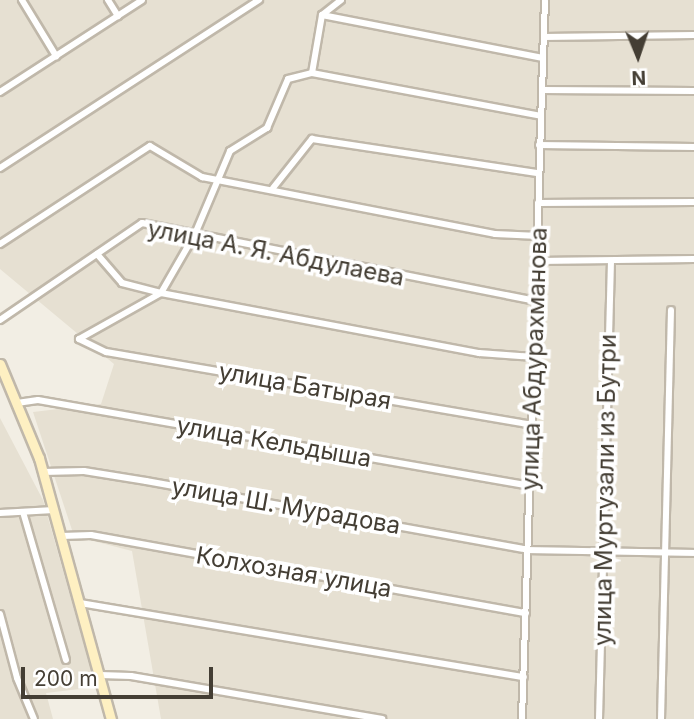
<!DOCTYPE html>
<html>
<head>
<meta charset="utf-8">
<style>
	body { margin:0 }
	#map { position:relative; width:694px; height:719px; overflow:hidden; background:#f2eee4; font-family:Inter,sans-serif }
	div>[style] { position:absolute }
	[style*='--x'] { left:calc(var(--x)*1px); top:calc(var(--y)*1px); width:calc(var(--w)*1px); rotate:calc(var(--a)*1deg) }
	.residential>* { inset:0; background:#e6e0d2 }
	.roads { filter:drop-shadow(2px 0 #c0b8aa) drop-shadow(-2px 0 #c0b8aa) drop-shadow(0 2px #c0b8aa) drop-shadow(0 -2px #c0b8aa) }
	.minor>* { height:6px; margin:-3px; padding:0 3px; transform-origin:3px; border-radius:3px; background:#fff }
	.secondary>* { height:9px; margin:-4.5px; padding:0 4.5px; transform-origin:4.5px; border-radius:4.5px; background:#fef0c2 }
	span { translate:-50% -50%; white-space:nowrap; text-align:center; line-height:1.15; -webkit-text-stroke:7px #fff; paint-order:stroke }
	.street-label { font-size:24px; color:#443e34 }
	.north { position:absolute; left:603px; top:21px; width:70px; height:70px; -webkit-text-stroke:5px #fff; paint-order:stroke; rotate:178deg; font-size:19px; font-weight:700; line-height:28px; text-align:center; color:#443e34 }
	.north::after { content:''; display:block; margin:auto; width:24px; height:32px; background:#443e34; clip-path:polygon(50% 0,100% 100%,50% 72%,0 100%) }
	.scale { position:absolute; left:21px; top:667px; width:192px; height:32px; box-sizing:border-box; border:4px solid #443e34; border-top:0; padding-left:9px; font-size:21px; line-height:24px; white-space:nowrap; color:#443e34; -webkit-text-stroke:5px #fff; paint-order:stroke }
</style>
</head>
<body>
<div id="map">
	<div class="residential">
		<div style="clip-path:polygon(0 0,694px 0,694px 719px,161px 719px,132px 551px,74px 536px,33px 412px,101px 404px,114px 364px,0 269px)"></div>
		<div style="clip-path:polygon(0 418px,43px 500px,96px 687px,46px 693px,53px 719px,0 719px)"></div>
	</div>
	<div class="roads">
		<div class="minor">
			<div style="--x:22;--y:0;--w:66;--a:58.7"></div>
			<div style="--x:108;--y:0;--w:19;--a:58"></div>
			<div style="--x:322;--y:15;--w:225;--a:11"></div>
			<div style="--x:544;--y:37;--w:150;--a:-0.8"></div>
			<div style="--x:312;--y:73;--w:233;--a:10.6"></div>
			<div style="--x:542;--y:90;--w:152;--a:0.4"></div>
			<div style="--x:0;--y:92;--w:169;--a:-32.9"></div>
			<div style="--x:539;--y:145;--w:155;--a:0.7"></div>
			<div style="--x:0;--y:168;--w:309;--a:-33"></div>
			<div style="--x:273;--y:188;--w:63;--a:-51.5"></div>
			<div style="--x:312;--y:139;--w:229;--a:8.6"></div>
			<div style="--x:538;--y:203;--w:156;--a:-0.4"></div>
			<div style="--x:0;--y:244;--w:179;--a:-33.2"></div>
			<div style="--x:150;--y:146;--w:61;--a:30.8"></div>
			<div style="--x:202;--y:177;--w:298;--a:11"></div>
			<div style="--x:495;--y:234;--w:44;--a:2.6"></div>
			<div style="--x:97;--y:254;--w:38;--a:49"></div>
			<div style="--x:122;--y:283;--w:40;--a:14.4"></div>
			<div style="--x:161;--y:293;--w:324;--a:10.7"></div>
			<div style="--x:479;--y:353;--w:56;--a:4.1"></div>
			<div style="--x:538;--y:261;--w:156;--a:-0.7"></div>
			<div style="--x:0;--y:320;--w:172;--a:-34.3"></div>
			<div style="--x:142;--y:223;--w:403;--a:11.2"></div>
			<div style="--x:79;--y:339;--w:30;--a:26"></div>
			<div style="--x:106;--y:352;--w:432;--a:9.7"></div>
			<div style="--x:79;--y:339;--w:94;--a:-29.3"></div>
			<div style="--x:161;--y:293;--w:68;--a:-60"></div>
			<div style="--x:195;--y:234;--w:90;--a:-67.1"></div>
			<div style="--x:230;--y:151;--w:44;--a:-31.9"></div>
			<div style="--x:267;--y:128;--w:53;--a:-66.8"></div>
			<div style="--x:288;--y:79;--w:25;--a:-14"></div>
			<div style="--x:312;--y:73;--w:59;--a:-80.2"></div>
			<div style="--x:322;--y:15;--w:24;--a:-38"></div>
			<div style="--x:17;--y:403;--w:21;--a:-8"></div>
			<div style="--x:38;--y:400;--w:499;--a:9.9"></div>
			<div style="--x:43;--y:472;--w:41;--a:-1.4"></div>
			<div style="--x:84;--y:471;--w:63;--a:9.2"></div>
			<div style="--x:146;--y:481;--w:388;--a:10.2"></div>
			<div style="--x:528;--y:550;--w:166;--a:1"></div>
			<div style="--x:23;--y:512;--w:154;--a:73.8"></div>
			<div style="--x:0;--y:513;--w:54;--a:-3.2"></div>
			<div style="--x:62;--y:536;--w:29;--a:-2"></div>
			<div style="--x:91;--y:535;--w:442;--a:10.2"></div>
			<div style="--x:80;--y:603;--w:450;--a:9.5"></div>
			<div style="--x:0;--y:614;--w:66;--a:75.1"></div>
			<div style="--x:17;--y:678;--w:44;--a:67.5"></div>
			<div style="--x:100;--y:675;--w:31;--a:2"></div>
			<div style="--x:131;--y:676;--w:255;--a:9.7"></div>
			<div style="--x:522;--y:719;--w:719;--a:-88.17"></div>
			<div style="--x:599;--y:719;--w:458;--a:-88.5"></div>
			<div style="--x:661;--y:719;--w:409;--a:-88.6"></div>
		</div>
		<div class="secondary">
			<div style="--x:0;--y:364;--w:102;--a:67.5"></div>
			<div style="--x:39;--y:458;--w:271;--a:74.6"></div>
		</div>
	</div>
	<div class="street-label">
		<span style="left:276px;top:253px;rotate:11deg">улица А. Я. Абдулаева</span>
		<span style="left:534px;top:359px;rotate:-88deg">улица Абдурахманова</span>
		<span style="left:305px;top:386px;rotate:10deg">улица Батырая</span>
		<span style="left:274px;top:442px;rotate:10deg">улица Кельдыша</span>
		<span style="left:605px;top:490px;rotate:-89deg">улица Муртузали из Бутри</span>
		<span style="left:286px;top:506px;rotate:10deg">улица Ш. Мурадова</span>
		<span style="left:294px;top:572px;rotate:10deg">Колхозная улица</span>
	</div>
	<div class="north">N</div>
	<div class="scale">200 m</div>
</div>
</body>
</html>
